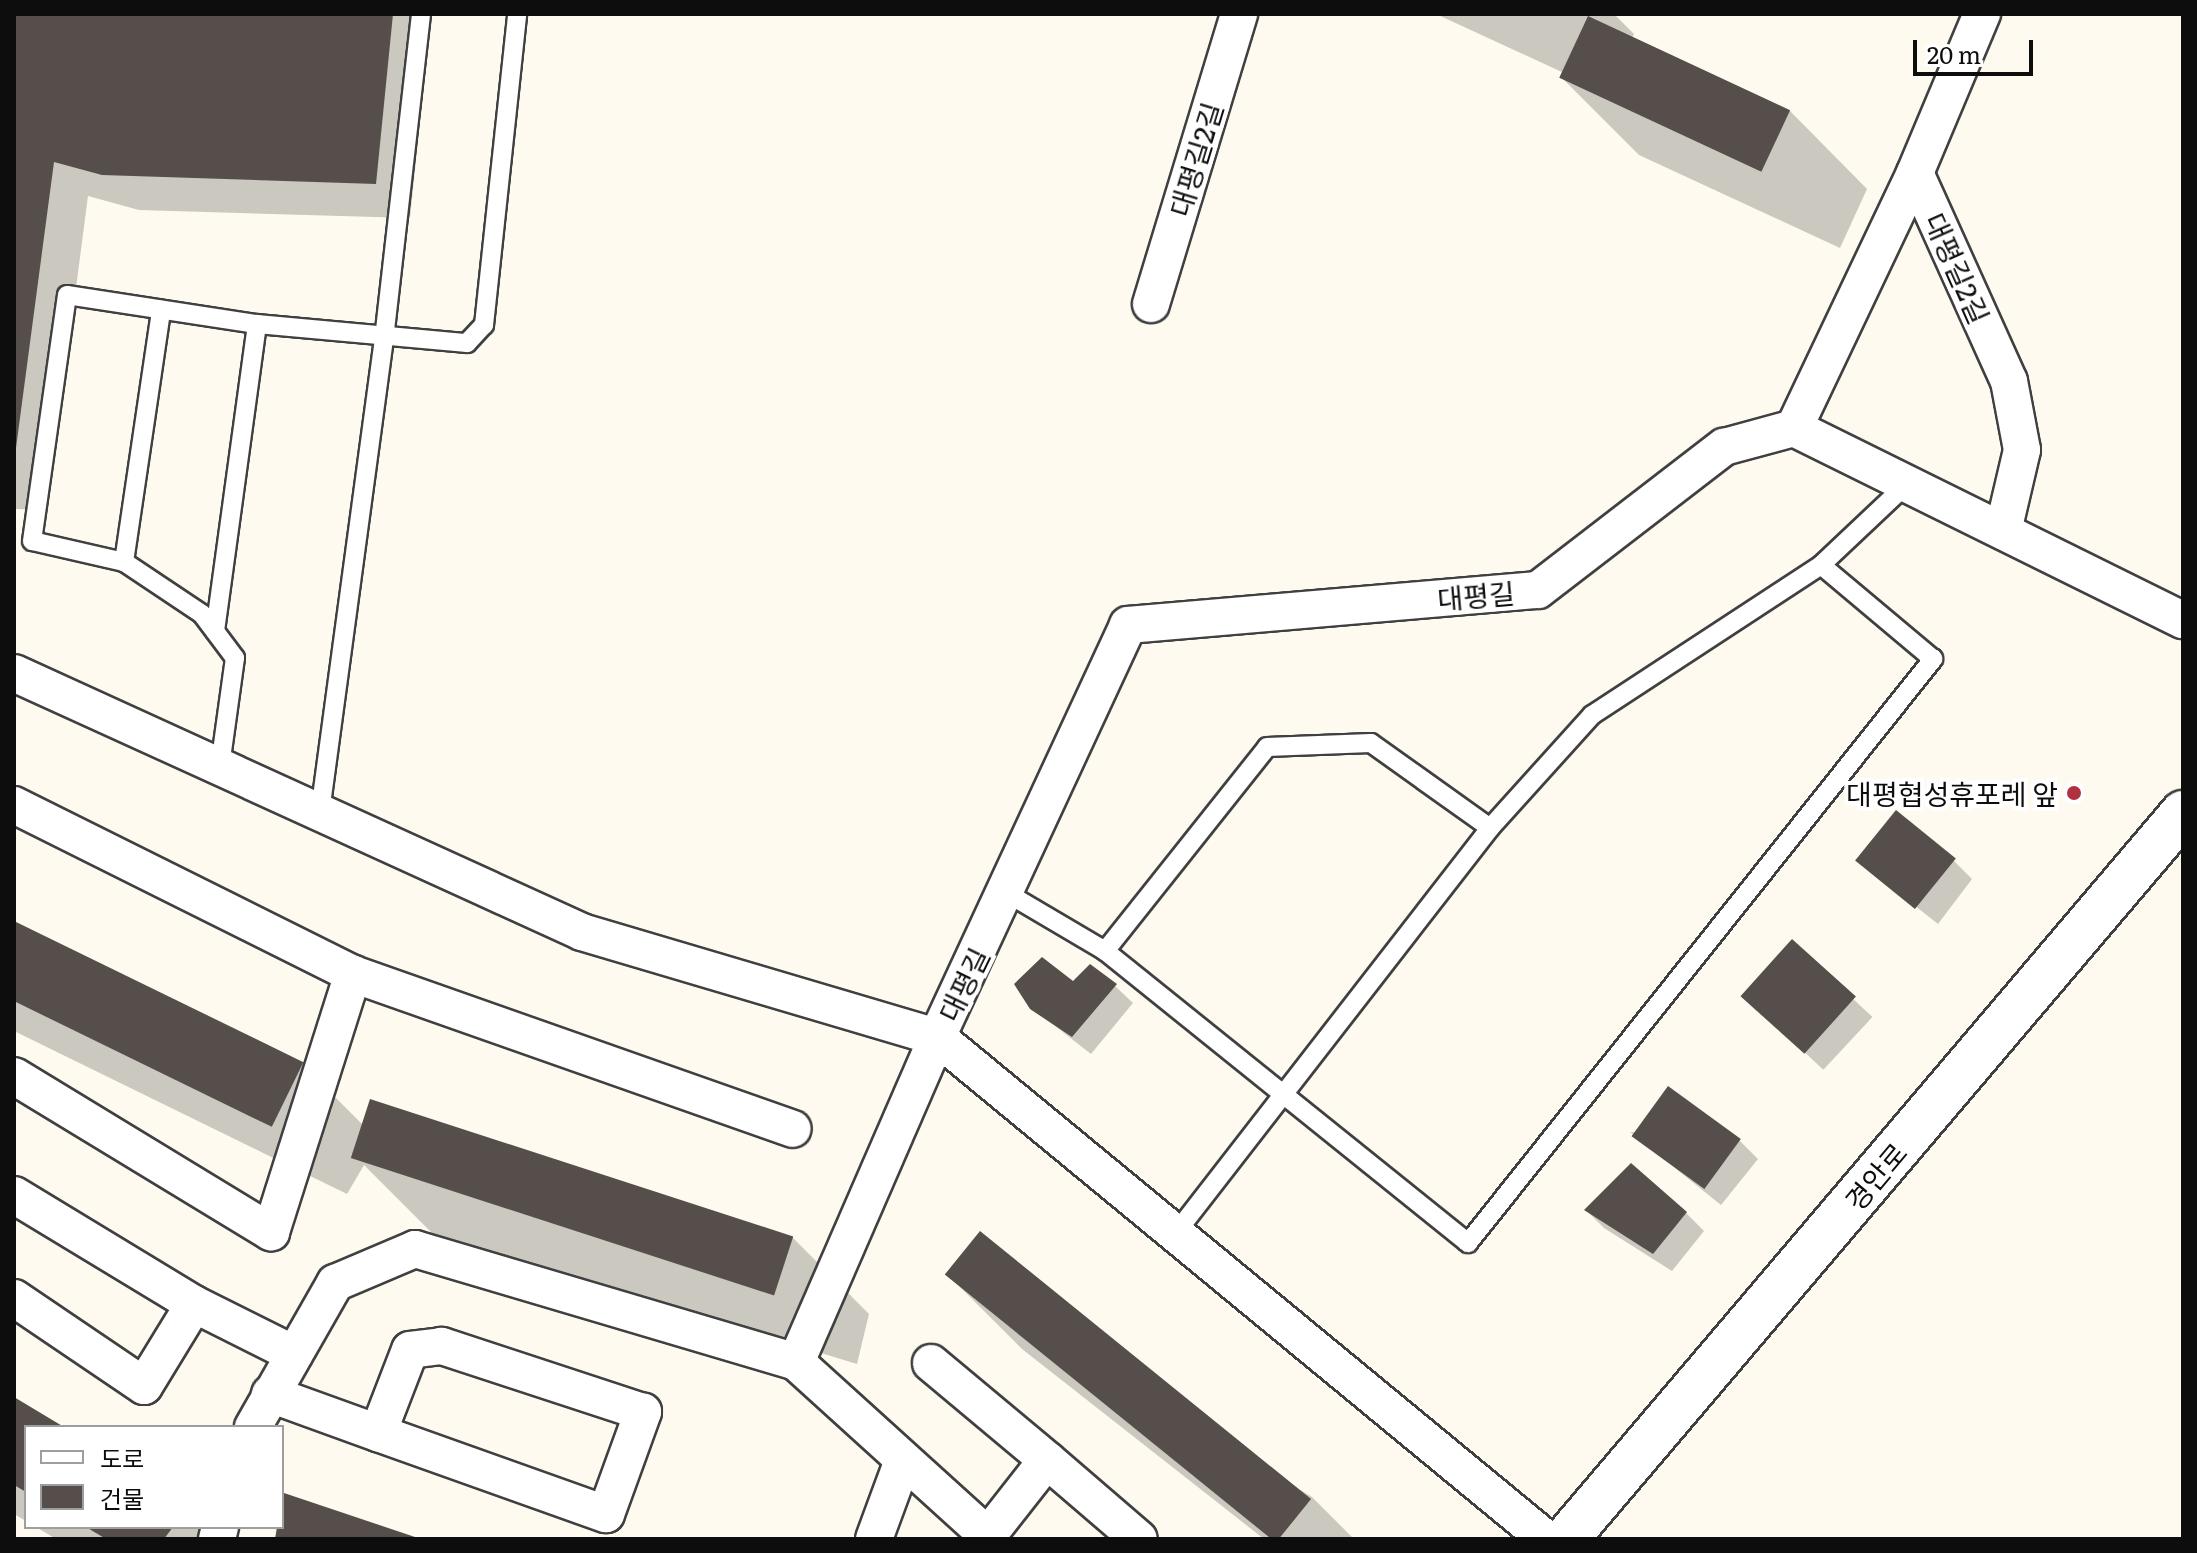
<!DOCTYPE html>
<html>
<head>
<meta charset="utf-8">
<style>
	body { margin:0 }
	#map { position:relative; width:2197px; height:1553px; overflow:hidden; background:#fefaef; font-family:Literata,"Noto Sans KR",serif }
	div>[style] { position:absolute }
	[style*='--x'] { left:calc(var(--x)*1px); top:calc(var(--y)*1px); width:calc(var(--w)*1px); rotate:calc(var(--a)*1deg) }
	.shadow>* { inset:0; background:#0003; transform-origin:0 0 }
	.building>* { inset:0; background:#554e4a; transform-origin:0 0 }
	.roads { filter:drop-shadow(2px 0 #404040) drop-shadow(-2px 0 #404040) drop-shadow(0 2px #404040) drop-shadow(0 -2px #404040) }
	.service>* { height:18px; margin:-9px; padding:0 9px; transform-origin:9px; border-radius:9px; background:#fff }
	.minor>* { height:36px; margin:-18px; padding:0 18px; transform-origin:18px; border-radius:18px; background:#fff }
	.tertiary>* { height:44px; margin:-22px; padding:0 22px; transform-origin:22px; border-radius:22px; background:#fff }
	.dots>* { width:22px; height:22px; translate:-50% -50%; box-sizing:border-box; border:4px solid #fff; border-radius:50% }
	span { translate:-50% -50%; white-space:nowrap; text-align:center; line-height:1.15; -webkit-text-stroke:8px #fff; paint-order:stroke }
	.street-label { font-size:28px; color:#0d0d0d }
	.poi-label { font-size:28px; color:#0d0d0d }
	.right { translate:-100% -50%; text-align:right }
	.frame { position:absolute; inset:0; border:16px solid #0d0d0d; pointer-events:none }
	.legend { position:absolute; left:24px; top:1425px; width:260px; height:104px; box-sizing:border-box; background:#fff; border:2px solid #9e9e9e; margin:0; padding:10px 14px; list-style:none; font-size:24px; color:#0d0d0d }
	.legend li { display:flex; align-items:center; gap:16px; height:40px }
	.legend b { width:40px; border:2px solid #9e9e9e }
	.scale { position:absolute; left:1913px; top:40px; width:120px; height:36px; box-sizing:border-box; border:4px solid #0d0d0d; border-top:0; padding-left:10px; font-size:24px; line-height:28px; white-space:nowrap; color:#0d0d0d; -webkit-text-stroke:6px #fff; paint-order:stroke }
</style>
</head>
<body>
<div id="map">
	<div class="shadow">
		<div style="clip-path:polygon(14px 14px,431px 14px,410px 218px,139px 210px,88px 196px,47px 510px,14px 509px)"></div>
		<div style="clip-path:polygon(1436px 14px,1614px 14px,1634px 34px,1632px 38px,1790px 111px,1867px 189px,1840px 248px,1639px 155px,1562px 78px,1564px 73px)"></div>
		<div style="clip-path:polygon(1857px 860px,1954px 861px,1972px 879px,1938px 924px)"></div>
		<div style="clip-path:polygon(14px 923px,302px 1064px,365px 1127px,792px 1237px,869px 1314px,857px 1364px,434px 1235px,364px 1165px,347px 1194px,14px 1031px)"></div>
		<div style="left:1792px;top:942px;width:110px;height:72px;rotate:43deg"></div>
		<div style="clip-path:polygon(1073px 983px,1115px 986px,1133px 1003px,1091px 1054px,1032px 1008px)"></div>
		<div style="clip-path:polygon(1630px 1132px,1740px 1141px,1758px 1159px,1721px 1205px)"></div>
		<div style="clip-path:polygon(1586px 1210px,1686px 1213px,1704px 1231px,1672px 1271px,1604px 1228px)"></div>
		<div style="clip-path:polygon(950px 1277px,1312px 1497px,1354px 1539px,1264px 1539px,1022px 1349px)"></div>
		<div style="clip-path:polygon(14px 1400px,60px 1427px,26px 1427px,26px 1521px,14px 1514px)"></div>
		<div style="clip-path:polygon(36px 1527px,214px 1527px,226px 1539px,56px 1539px)"></div>
	</div>
	<div class="building">
		<div style="clip-path:polygon(14px 14px,393px 14px,376px 184px,102px 175px,54px 162px,16px 448px)"></div>
		<div style="left:1588px;top:16px;width:223px;height:68px;rotate:25deg"></div>
		<div style="left:1896px;top:810px;width:77px;height:65px;rotate:39deg"></div>
		<div style="left:14px;top:921px;width:322px;height:72px;rotate:26deg"></div>
		<div style="left:1792px;top:939px;width:86px;height:77px;rotate:42deg"></div>
		<div style="clip-path:polygon(1042px 957px,1073px 981px,1090px 964px,1117px 984px,1072px 1037px,1030px 1009px,1014px 984px)"></div>
		<div style="left:1668px;top:1086px;width:90px;height:62px;rotate:36deg"></div>
		<div style="left:370px;top:1099px;width:445px;height:62px;rotate:18deg"></div>
		<div style="clip-path:polygon(1631px 1163px,1687px 1212px,1653px 1254px,1584px 1210px)"></div>
		<div style="left:980px;top:1231px;width:426px;height:56px;rotate:39deg"></div>
		<div style="clip-path:polygon(14px 1397px,64px 1427px,26px 1427px,26px 1492px,14px 1485px)"></div>
		<div style="clip-path:polygon(284px 1493px,418px 1538px,418px 1539px,275px 1539px,277px 1527px,282px 1527px)"></div>
		<div style="clip-path:polygon(86px 1527px,173px 1527px,164px 1539px,106px 1539px)"></div>
	</div>
	<div class="roads">
		<div class="service">
			<div style="--x:124;--y:562;--w:255;--a:-81.6"></div>
			<div style="--x:215;--y:631;--w:310;--a:-82.2"></div>
			<div style="--x:220;--y:766;--w:109;--a:-82.1"></div>
			<div style="--x:235;--y:658;--w:55;--a:-126.9"></div>
			<div style="--x:202;--y:614;--w:94;--a:-146.3"></div>
			<div style="--x:124;--y:562;--w:94;--a:-167.1"></div>
			<div style="--x:32;--y:541;--w:248;--a:-81.9"></div>
			<div style="--x:67;--y:295;--w:192;--a:8.7"></div>
			<div style="--x:257;--y:324;--w:211;--a:5.2"></div>
			<div style="--x:467;--y:343;--w:25;--a:-47"></div>
			<div style="--x:484;--y:325;--w:313;--a:-83.9"></div>
			<div style="--x:320;--y:812;--w:477;--a:-82.3"></div>
			<div style="--x:384;--y:339;--w:327;--a:-83.5"></div>
			<div style="--x:1007;--y:893;--w:114;--a:30.6"></div>
			<div style="--x:1105;--y:951;--w:466;--a:38.8"></div>
			<div style="--x:1468;--y:1243;--w:747;--a:-51.47"></div>
			<div style="--x:1933;--y:659;--w:146;--a:-140"></div>
			<div style="--x:1821;--y:565;--w:118;--a:-43.3"></div>
			<div style="--x:1105;--y:951;--w:260;--a:-51.5"></div>
			<div style="--x:1267;--y:747;--w:104;--a:-2.2"></div>
			<div style="--x:1371;--y:743;--w:146;--a:35.5"></div>
			<div style="--x:1175;--y:1234;--w:514;--a:-52.19"></div>
			<div style="--x:1490;--y:828;--w:152;--a:-47.9"></div>
			<div style="--x:1592;--y:715;--w:274;--a:-33.2"></div>
		</div>
		<div class="minor">
			<div style="--x:1915;--y:173;--w:228;--a:65.7"></div>
			<div style="--x:2009;--y:381;--w:70;--a:79.3"></div>
			<div style="--x:2022;--y:450;--w:83;--a:103.2"></div>
			<div style="--x:1151;--y:304;--w:303;--a:-73.1"></div>
			<div style="--x:1794;--y:428;--w:282;--a:-64.6"></div>
			<div style="--x:1915;--y:173;--w:173;--a:-67.2"></div>
			<div style="--x:14;--y:673;--w:624;--a:24.51"></div>
			<div style="--x:582;--y:932;--w:370;--a:16.5"></div>
			<div style="--x:937;--y:1037;--w:789;--a:39.5"></div>
			<div style="--x:14;--y:805;--w:379;--a:26.5"></div>
			<div style="--x:14;--y:1076;--w:301;--a:31.3"></div>
			<div style="--x:271;--y:1232;--w:271;--a:-72.4"></div>
			<div style="--x:353;--y:974;--w:466;--a:19.4"></div>
			<div style="--x:14;--y:1195;--w:210;--a:31.2"></div>
			<div style="--x:194;--y:1304;--w:112;--a:26.6"></div>
			<div style="--x:14;--y:1298;--w:157;--a:34.1"></div>
			<div style="--x:144;--y:1386;--w:96;--a:-58.6"></div>
			<div style="--x:796;--y:1362;--w:354;--a:-66.5"></div>
			<div style="--x:937;--y:1037;--w:454;--a:-65.1"></div>
			<div style="--x:1128;--y:625;--w:411;--a:-4.9"></div>
			<div style="--x:1538;--y:590;--w:235;--a:-37.6"></div>
			<div style="--x:1724;--y:447;--w:73;--a:-15.2"></div>
			<div style="--x:1794;--y:428;--w:434;--a:26.3"></div>
			<div style="--x:931;--y:1363;--w:151;--a:39.9"></div>
			<div style="--x:270;--y:1394;--w:115;--a:19.9"></div>
			<div style="--x:378;--y:1433;--w:242;--a:19.6"></div>
			<div style="--x:606;--y:1514;--w:109;--a:-70.1"></div>
			<div style="--x:643;--y:1412;--w:212;--a:-161.8"></div>
			<div style="--x:442;--y:1346;--w:32;--a:173"></div>
			<div style="--x:410;--y:1350;--w:89;--a:111.1"></div>
			<div style="--x:253;--y:1427;--w:166;--a:-60.3"></div>
			<div style="--x:335;--y:1283;--w:87;--a:-23"></div>
			<div style="--x:415;--y:1249;--w:397;--a:16.5"></div>
			<div style="--x:796;--y:1362;--w:263;--a:42.2"></div>
			<div style="--x:217;--y:1539;--w:12;--a:-76"></div>
			<div style="--x:874;--y:1539;--w:84;--a:-69.8"></div>
			<div style="--x:985;--y:1539;--w:100;--a:-51.9"></div>
			<div style="--x:1047;--y:1460;--w:121;--a:40.7"></div>
		</div>
		<div class="tertiary">
			<div style="--x:1566;--y:1539;--w:953;--a:-49.64"></div>
		</div>
	</div>
	<div class="dots">
		<div style="left:2074px;top:793px;background:#b13140"></div>
	</div>
	<div class="street-label">
		<span style="left:1195px;top:159px;rotate:-73deg">대평길2길</span>
		<span style="left:1958px;top:268px;rotate:66deg">대평길2길</span>
		<span style="left:1476px;top:595px;rotate:-5deg">대평길</span>
		<span style="left:963px;top:984px;rotate:-64deg">대평길</span>
		<span style="left:1875px;top:1176px;rotate:-50deg">경안로</span>
	</div>
	<div class="poi-label">
		<span class="right" style="left:2058px;top:793px">대평협성휴포레 앞</span>
	</div>
	<div class="frame"></div>
	<ul class="legend">
	<li><b style="height:10px;background:#fff"></b>도로</li>
	<li><b style="height:22px;background:#554e4a"></b>건물</li>
	</ul>
	<div class="scale">20 m</div>
</div>
</body>
</html>
